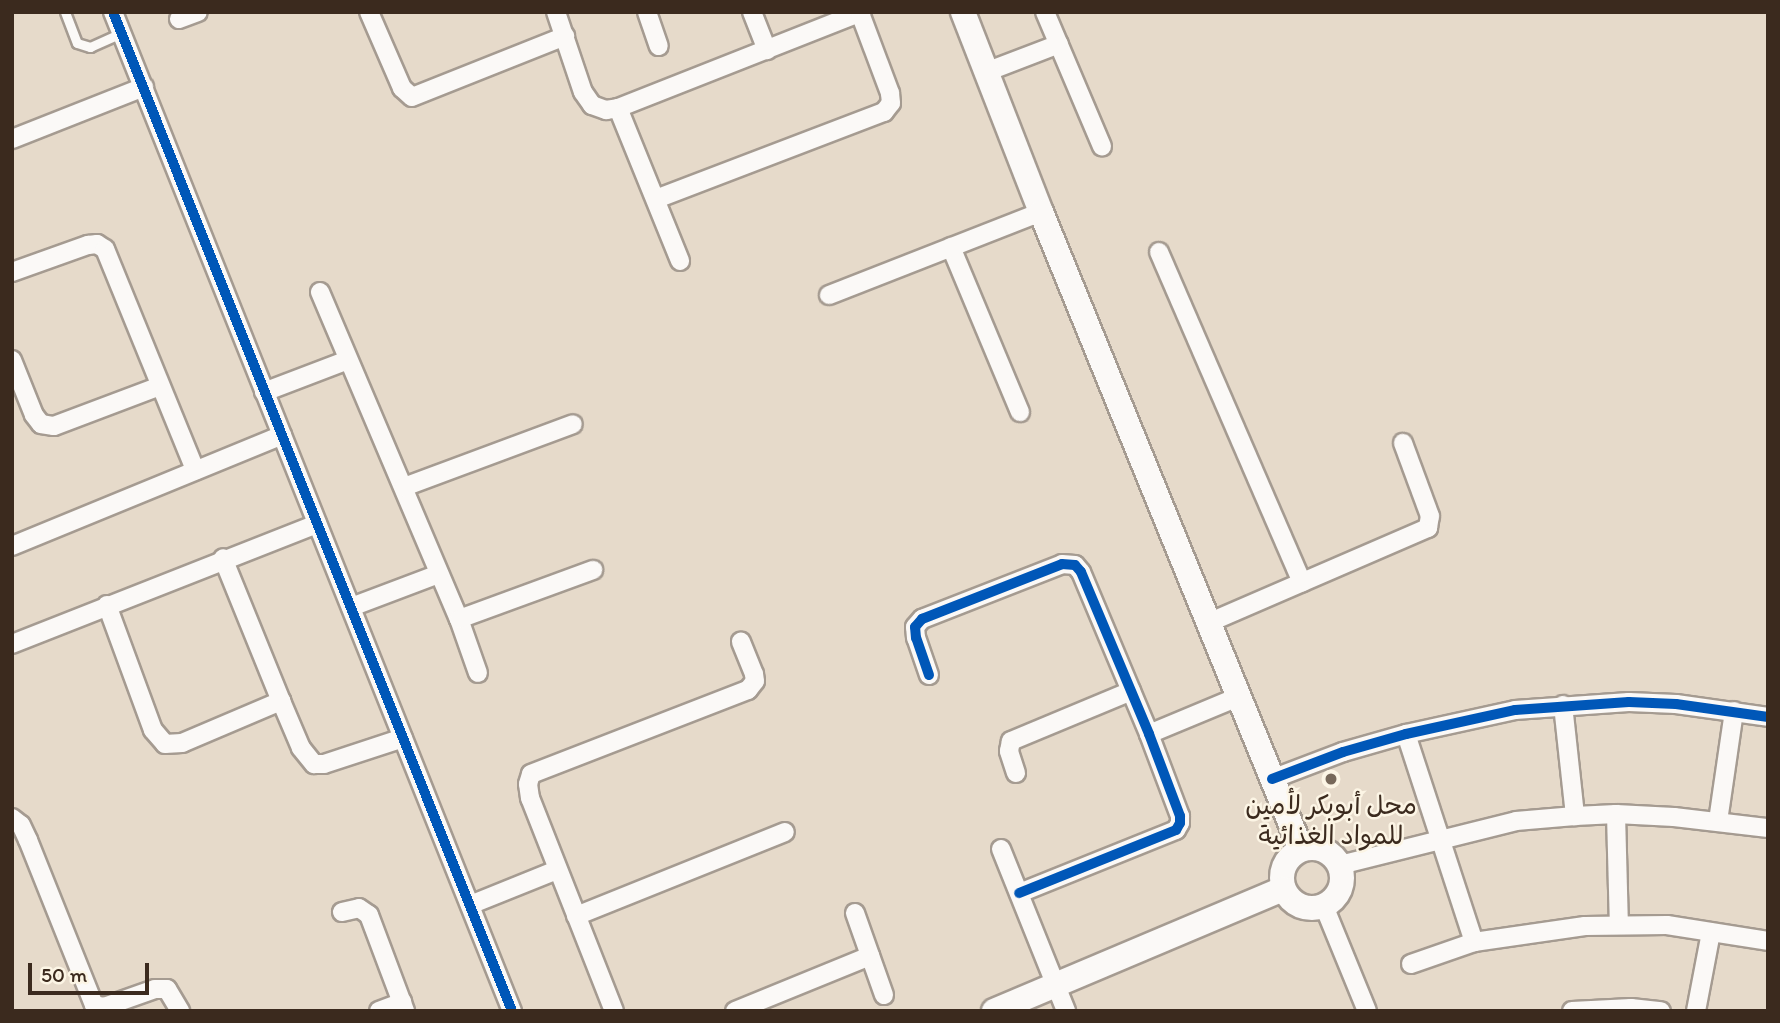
<!DOCTYPE html>
<html>
<head>
<meta charset="utf-8">
<style>
	body { margin:0 }
	#map { position:relative; width:1780px; height:1023px; overflow:hidden; background:#e6daca; font-family:Itim,"Playpen Sans Arabic",sans-serif }
	div>[style] { position:absolute }
	[style*='--x'] { left:calc(var(--x)*1px); top:calc(var(--y)*1px); width:calc(var(--w)*1px); rotate:calc(var(--a)*1deg) }
	.roads { filter:drop-shadow(2px 0 #a59b91) drop-shadow(-2px 0 #a59b91) drop-shadow(0 2px #a59b91) drop-shadow(0 -2px #a59b91) }
	.lane>* { height:9px; margin:-4.5px; padding:0 4.5px; transform-origin:4.5px; border-radius:4.5px; background:#fbf9f7 }
	.street>* { height:18px; margin:-9px; padding:0 9px; transform-origin:9px; border-radius:9px; background:#fbf9f7 }
	.secondary>* { height:24px; margin:-12px; padding:0 12px; transform-origin:12px; border-radius:12px; background:#fbf9f7 }
	.secondary>.ring { margin:-12px; padding:0; box-sizing:content-box; background:none; border:24px solid #fbf9f7; border-radius:50% }
	.cycleway>* { height:10px; margin:-5px; padding:0 5px; transform-origin:5px; border-radius:5px; background:#0057b8 }
	.dots>* { width:19px; height:19px; translate:-50% -50%; box-sizing:border-box; border:4px solid #fcf5e5; border-radius:50% }
	span { translate:-50% -50%; white-space:nowrap; text-align:center; line-height:1.15; -webkit-text-stroke:5px #fcf5e5; paint-order:stroke }
	.poi-label { font-size:26px; color:#3b2a1e }
	.frame { position:absolute; inset:0; border:14px solid #3b2a1e; pointer-events:none }
	.scale { position:absolute; left:28px; top:963px; width:121px; height:32px; box-sizing:border-box; border:4px solid #3b2a1e; border-top:0; padding-left:9px; font-size:21px; line-height:24px; white-space:nowrap; color:#3b2a1e; -webkit-text-stroke:5px #fcf5e5; paint-order:stroke }
</style>
</head>
<body>
<div id="map">
	<div class="roads">
		<div class="lane">
			<div style="--x:65;--y:12;--w:33;--a:69"></div>
			<div style="--x:77;--y:43;--w:14;--a:17"></div>
			<div style="--x:90;--y:47;--w:34;--a:-24"></div>
		</div>
		<div class="street">
			<div style="--x:113;--y:12;--w:1076;--a:68.23"></div>
			<div style="--x:369;--y:12;--w:83;--a:66.5"></div>
			<div style="--x:402;--y:88;--w:13;--a:42"></div>
			<div style="--x:412;--y:97;--w:165;--a:-21.7"></div>
			<div style="--x:556;--y:12;--w:84;--a:71.4"></div>
			<div style="--x:583;--y:92;--w:16;--a:55"></div>
			<div style="--x:592;--y:105;--w:15;--a:20"></div>
			<div style="--x:606;--y:110;--w:12;--a:-9"></div>
			<div style="--x:618;--y:108;--w:262;--a:-21.5"></div>
			<div style="--x:647;--y:12;--w:36;--a:71"></div>
			<div style="--x:752;--y:12;--w:41;--a:68.5"></div>
			<div style="--x:1045;--y:12;--w:146;--a:67"></div>
			<div style="--x:179;--y:19;--w:20;--a:-20"></div>
			<div style="--x:986;--y:72;--w:78;--a:-21"></div>
			<div style="--x:618;--y:108;--w:165;--a:67.9"></div>
			<div style="--x:12;--y:139;--w:142;--a:-21.5"></div>
			<div style="--x:656;--y:199;--w:244;--a:-20.9"></div>
			<div style="--x:884;--y:112;--w:11;--a:-52"></div>
			<div style="--x:891;--y:103;--w:10;--a:-96"></div>
			<div style="--x:890;--y:93;--w:85;--a:-110.6"></div>
			<div style="--x:951;--y:247;--w:179;--a:67.3"></div>
			<div style="--x:1159;--y:252;--w:360;--a:66.6"></div>
			<div style="--x:12;--y:272;--w:81;--a:-19.6"></div>
			<div style="--x:88;--y:245;--w:9;--a:-6"></div>
			<div style="--x:97;--y:244;--w:9;--a:32"></div>
			<div style="--x:105;--y:249;--w:239;--a:67.8"></div>
			<div style="--x:320;--y:292;--w:355;--a:67"></div>
			<div style="--x:459;--y:619;--w:57;--a:70.6"></div>
			<div style="--x:829;--y:295;--w:228;--a:-21.4"></div>
			<div style="--x:12;--y:360;--w:59;--a:68.2"></div>
			<div style="--x:34;--y:415;--w:11;--a:52"></div>
			<div style="--x:41;--y:424;--w:13;--a:9"></div>
			<div style="--x:54;--y:426;--w:113;--a:-20.7"></div>
			<div style="--x:264;--y:392;--w:90;--a:-20.9"></div>
			<div style="--x:404;--y:487;--w:180;--a:-20.4"></div>
			<div style="--x:12;--y:546;--w:292;--a:-22.3"></div>
			<div style="--x:107;--y:605;--w:133;--a:69.8"></div>
			<div style="--x:153;--y:730;--w:18;--a:49"></div>
			<div style="--x:165;--y:744;--w:17;--a:-3"></div>
			<div style="--x:182;--y:743;--w:108;--a:-23"></div>
			<div style="--x:281;--y:701;--w:154;--a:-112.1"></div>
			<div style="--x:351;--y:607;--w:94;--a:-20.6"></div>
			<div style="--x:459;--y:619;--w:143;--a:-20.1"></div>
			<div style="--x:1208;--y:623;--w:240;--a:-23.4"></div>
			<div style="--x:1428;--y:528;--w:12;--a:-81"></div>
			<div style="--x:1430;--y:516;--w:78;--a:-110.3"></div>
			<div style="--x:12;--y:644;--w:328;--a:-21.5"></div>
			<div style="--x:929;--y:675;--w:39;--a:-109"></div>
			<div style="--x:916;--y:638;--w:11;--a:-95"></div>
			<div style="--x:915;--y:627;--w:11;--a:-49"></div>
			<div style="--x:922;--y:619;--w:150;--a:-21.4"></div>
			<div style="--x:1062;--y:564;--w:13;--a:4"></div>
			<div style="--x:1075;--y:565;--w:9;--a:49"></div>
			<div style="--x:1081;--y:572;--w:176;--a:67.2"></div>
			<div style="--x:1149;--y:734;--w:88;--a:69.3"></div>
			<div style="--x:1180;--y:816;--w:7;--a:90"></div>
			<div style="--x:1180;--y:823;--w:8;--a:120"></div>
			<div style="--x:1176;--y:830;--w:169;--a:158.1"></div>
			<div style="--x:281;--y:701;--w:51;--a:66.9"></div>
			<div style="--x:301;--y:748;--w:21;--a:51"></div>
			<div style="--x:314;--y:764;--w:10;--a:0"></div>
			<div style="--x:324;--y:764;--w:83;--a:-18.2"></div>
			<div style="--x:1563;--y:705;--w:112;--a:83.8"></div>
			<div style="--x:1149;--y:734;--w:96;--a:-22.6"></div>
			<div style="--x:1406;--y:734;--w:219;--a:71.9"></div>
			<div style="--x:1016;--y:773;--w:23;--a:-108"></div>
			<div style="--x:1009;--y:751;--w:10;--a:-79"></div>
			<div style="--x:1011;--y:741;--w:130;--a:-22.6"></div>
			<div style="--x:1272;--y:779;--w:76;--a:-20.8"></div>
			<div style="--x:1343;--y:752;--w:66;--a:-15.9"></div>
			<div style="--x:1406;--y:734;--w:112;--a:-12.4"></div>
			<div style="--x:1515;--y:710;--w:114;--a:-4"></div>
			<div style="--x:1629;--y:702;--w:47;--a:2.4"></div>
			<div style="--x:1676;--y:704;--w:93;--a:8"></div>
			<div style="--x:1616;--y:814;--w:111;--a:88.5"></div>
			<div style="--x:12;--y:818;--w:11;--a:38"></div>
			<div style="--x:21;--y:825;--w:17;--a:65"></div>
			<div style="--x:28;--y:840;--w:178;--a:68.2"></div>
			<div style="--x:94;--y:1005;--w:10;--a:11"></div>
			<div style="--x:104;--y:1007;--w:54;--a:-19.4"></div>
			<div style="--x:155;--y:989;--w:12;--a:0"></div>
			<div style="--x:167;--y:989;--w:26;--a:59"></div>
			<div style="--x:1718;--y:821;--w:111;--a:-81.7"></div>
			<div style="--x:1001;--y:849;--w:175;--a:68.1"></div>
			<div style="--x:1340;--y:865;--w:181;--a:-14"></div>
			<div style="--x:1516;--y:821;--w:59;--a:-4.8"></div>
			<div style="--x:1575;--y:816;--w:41;--a:-2.8"></div>
			<div style="--x:1616;--y:814;--w:58;--a:3"></div>
			<div style="--x:1674;--y:817;--w:95;--a:6.7"></div>
			<div style="--x:470;--y:905;--w:94;--a:-21.9"></div>
			<div style="--x:1324;--y:906;--w:113;--a:67.7"></div>
			<div style="--x:342;--y:912;--w:17;--a:-13"></div>
			<div style="--x:359;--y:908;--w:12;--a:35"></div>
			<div style="--x:369;--y:915;--w:103;--a:69.4"></div>
			<div style="--x:855;--y:913;--w:87;--a:70.5"></div>
			<div style="--x:576;--y:916;--w:225;--a:-21.9"></div>
			<div style="--x:1411;--y:964;--w:67;--a:-19.2"></div>
			<div style="--x:1474;--y:942;--w:112;--a:-8.2"></div>
			<div style="--x:1585;--y:926;--w:82;--a:-0.7"></div>
			<div style="--x:1667;--y:925;--w:102;--a:9"></div>
			<div style="--x:379;--y:1011;--w:25;--a:-21"></div>
			<div style="--x:614;--y:1011;--w:229;--a:-111.5"></div>
			<div style="--x:530;--y:798;--w:14;--a:-98"></div>
			<div style="--x:528;--y:784;--w:10;--a:-73"></div>
			<div style="--x:531;--y:774;--w:233;--a:-21.2"></div>
			<div style="--x:748;--y:690;--w:11;--a:-52"></div>
			<div style="--x:755;--y:681;--w:7;--a:-98"></div>
			<div style="--x:754;--y:674;--w:35;--a:-112"></div>
			<div style="--x:735;--y:1011;--w:146;--a:-22.2"></div>
			<div style="--x:1572;--y:1011;--w:59;--a:-2.9"></div>
			<div style="--x:1631;--y:1008;--w:30;--a:6"></div>
			<div style="--x:1696;--y:1011;--w:80;--a:-79.2"></div>
		</div>
		<div class="secondary">
			<div style="--x:963;--y:12;--w:215;--a:68.7"></div>
			<div style="--x:1041;--y:212;--w:688;--a:67.8"></div>
			<div class="ring" style="left:1282px;top:848px;width:36px;height:36px"></div>
			<div style="--x:994;--y:1011;--w:314;--a:-22.9"></div>
		</div>
	</div>
	<div class="cycleway">
		<div style="--x:113;--y:12;--w:1076;--a:68.23"></div>
		<div style="--x:929;--y:675;--w:39;--a:-109"></div>
		<div style="--x:916;--y:638;--w:11;--a:-95"></div>
		<div style="--x:915;--y:627;--w:11;--a:-49"></div>
		<div style="--x:922;--y:619;--w:150;--a:-21.4"></div>
		<div style="--x:1062;--y:564;--w:13;--a:4"></div>
		<div style="--x:1075;--y:565;--w:9;--a:49"></div>
		<div style="--x:1081;--y:572;--w:176;--a:67.2"></div>
		<div style="--x:1149;--y:734;--w:88;--a:69.3"></div>
		<div style="--x:1180;--y:816;--w:7;--a:90"></div>
		<div style="--x:1180;--y:823;--w:8;--a:120"></div>
		<div style="--x:1176;--y:830;--w:169;--a:158.1"></div>
		<div style="--x:1272;--y:779;--w:76;--a:-20.8"></div>
		<div style="--x:1343;--y:752;--w:66;--a:-15.9"></div>
		<div style="--x:1406;--y:734;--w:112;--a:-12.4"></div>
		<div style="--x:1515;--y:710;--w:114;--a:-4"></div>
		<div style="--x:1629;--y:702;--w:47;--a:2.4"></div>
		<div style="--x:1676;--y:704;--w:93;--a:8"></div>
	</div>
	<div class="dots">
		<div style="left:1331px;top:779px;background:#77685a"></div>
	</div>
	<div class="poi-label">
		<span style="left:1331px;top:821px">محل أبوبكر لأمين<br>للمواد الغذائية</span>
	</div>
	<div class="frame"></div>
	<div class="scale">50 m</div>
</div>
</body>
</html>
